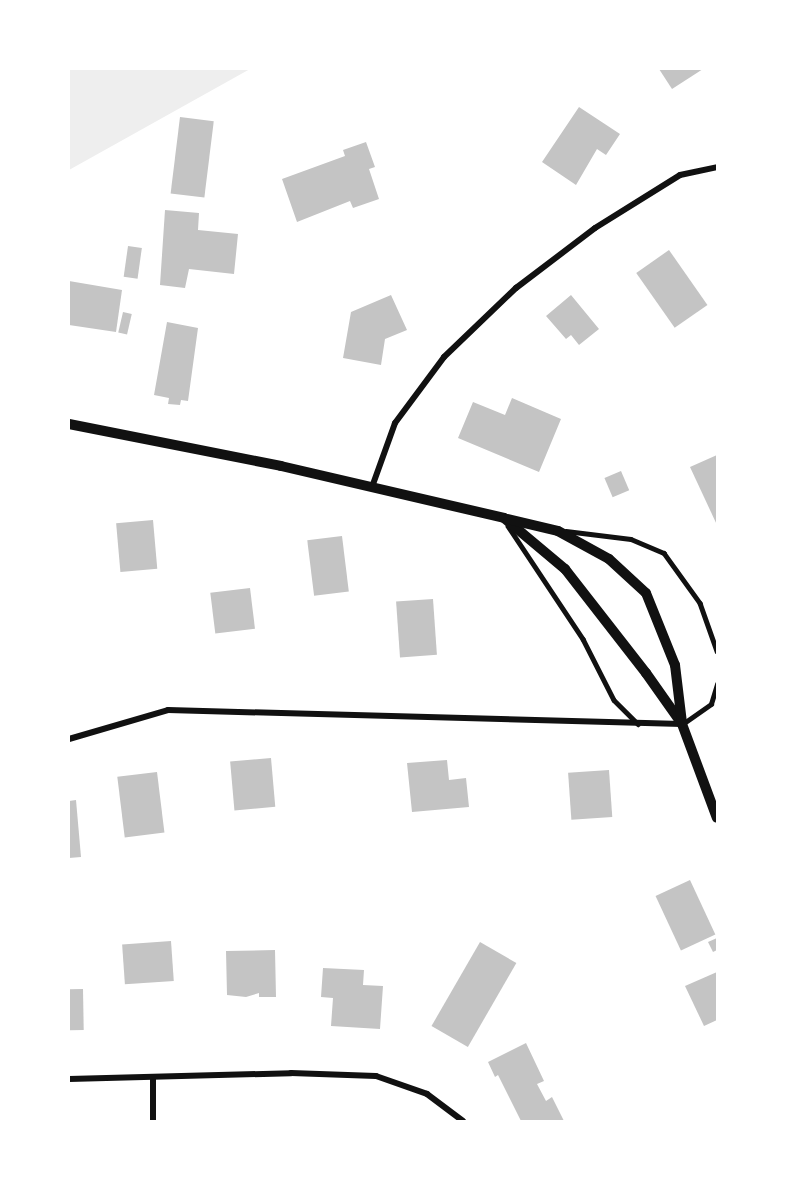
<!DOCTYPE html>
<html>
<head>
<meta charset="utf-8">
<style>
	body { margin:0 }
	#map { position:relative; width:786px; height:1190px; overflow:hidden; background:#fff; font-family:"Source Sans 3",sans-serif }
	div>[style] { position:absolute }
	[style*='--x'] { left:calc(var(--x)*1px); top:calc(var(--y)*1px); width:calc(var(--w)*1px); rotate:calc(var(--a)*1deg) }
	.green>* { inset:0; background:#eee }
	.building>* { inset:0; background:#c4c4c4; transform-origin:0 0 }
	.service>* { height:4.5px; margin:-2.25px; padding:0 2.25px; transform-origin:2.25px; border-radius:2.25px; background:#111 }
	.minor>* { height:6px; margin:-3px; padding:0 3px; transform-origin:3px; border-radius:3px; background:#111 }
	.tertiary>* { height:10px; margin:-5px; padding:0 5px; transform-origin:5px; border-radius:5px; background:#111 }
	span { translate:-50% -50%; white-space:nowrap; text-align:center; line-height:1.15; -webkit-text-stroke:6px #fff; paint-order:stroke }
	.frame { position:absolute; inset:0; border:70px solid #fff; pointer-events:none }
</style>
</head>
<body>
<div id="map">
	<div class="green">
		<div style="clip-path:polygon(69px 69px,250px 69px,69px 170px)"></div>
	</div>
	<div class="building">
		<div style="clip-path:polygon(659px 69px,703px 69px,672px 89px)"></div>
		<div style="clip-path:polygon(579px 107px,620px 134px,606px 155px,597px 149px,576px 185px,542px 162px)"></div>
		<div style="left:180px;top:117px;width:34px;height:77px;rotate:7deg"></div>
		<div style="clip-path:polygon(366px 142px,375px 167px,369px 169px,379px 199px,353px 208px,350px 201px,297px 222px,282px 179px,345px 156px,343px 150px)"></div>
		<div style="clip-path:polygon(165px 210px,199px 213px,198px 230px,238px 234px,234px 274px,189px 269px,185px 288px,160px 285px)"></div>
		<div style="left:128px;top:246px;width:14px;height:31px;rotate:8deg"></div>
		<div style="left:669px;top:250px;width:67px;height:40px;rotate:55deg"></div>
		<div style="clip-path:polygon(69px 281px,122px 290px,116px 332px,69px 325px)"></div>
		<div style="clip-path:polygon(391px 295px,407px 330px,385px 339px,381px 365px,343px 358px,351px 312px)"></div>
		<div style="clip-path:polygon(571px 295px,599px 329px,579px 345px,571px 335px,566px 339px,546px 316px)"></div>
		<div style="left:123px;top:312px;width:9px;height:21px;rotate:13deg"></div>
		<div style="clip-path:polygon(167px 322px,198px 328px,188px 401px,181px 400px,180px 405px,168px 404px,169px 398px,154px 395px)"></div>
		<div style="clip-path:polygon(512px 398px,561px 419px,539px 472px,458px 438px,473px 402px,505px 415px)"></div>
		<div style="clip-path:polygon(717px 455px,717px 525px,690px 467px)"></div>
		<div style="left:621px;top:471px;width:21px;height:18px;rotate:67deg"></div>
		<div style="left:153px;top:520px;width:49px;height:37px;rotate:85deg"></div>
		<div style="left:342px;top:536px;width:56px;height:35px;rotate:83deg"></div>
		<div style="left:250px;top:588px;width:41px;height:40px;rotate:83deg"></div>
		<div style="left:433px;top:599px;width:56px;height:37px;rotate:86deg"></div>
		<div style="left:271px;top:758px;width:49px;height:41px;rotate:85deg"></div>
		<div style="clip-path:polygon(447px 760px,449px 780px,466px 778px,469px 807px,412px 812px,407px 763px)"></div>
		<div style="left:609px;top:770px;width:47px;height:41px;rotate:86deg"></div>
		<div style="left:157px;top:772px;width:61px;height:40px;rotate:83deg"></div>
		<div style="clip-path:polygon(76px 800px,81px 857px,69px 858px,69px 801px)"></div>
		<div style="left:690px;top:880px;width:60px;height:38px;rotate:65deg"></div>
		<div style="clip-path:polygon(717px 938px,717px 950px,713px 952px,708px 942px)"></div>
		<div style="left:171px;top:941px;width:40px;height:49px;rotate:86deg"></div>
		<div style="left:480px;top:942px;width:42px;height:97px;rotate:30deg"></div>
		<div style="clip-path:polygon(275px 950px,276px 997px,259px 997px,259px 993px,246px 997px,227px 995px,226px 951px)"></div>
		<div style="clip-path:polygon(323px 968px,364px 970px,363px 985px,383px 986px,380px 1029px,331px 1026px,333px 998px,321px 997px)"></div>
		<div style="clip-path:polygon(717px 972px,717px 1020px,704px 1026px,685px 986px)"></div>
		<div style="left:83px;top:989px;width:41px;height:14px;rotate:89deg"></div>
		<div style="clip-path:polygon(526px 1043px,544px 1081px,537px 1084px,546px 1101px,552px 1097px,564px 1121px,521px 1121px,498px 1075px,495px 1077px,488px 1062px)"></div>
	</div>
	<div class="service">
		<div style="--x:508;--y:526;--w:136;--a:56.4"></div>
		<div style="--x:583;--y:639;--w:68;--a:63.1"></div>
		<div style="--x:614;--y:700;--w:34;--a:45"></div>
		<div style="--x:566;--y:531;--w:65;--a:7"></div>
		<div style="--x:631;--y:539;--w:36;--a:23"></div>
		<div style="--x:664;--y:553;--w:62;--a:54.2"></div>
		<div style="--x:700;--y:603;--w:51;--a:70.5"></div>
		<div style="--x:684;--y:723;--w:33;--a:-35"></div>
		<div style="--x:711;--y:704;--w:21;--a:-73"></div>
	</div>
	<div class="minor">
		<div style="--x:372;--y:487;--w:68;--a:-70.2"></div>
		<div style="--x:395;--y:423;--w:82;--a:-53.4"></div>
		<div style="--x:444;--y:357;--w:100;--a:-43.8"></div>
		<div style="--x:516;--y:288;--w:99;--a:-37.2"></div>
		<div style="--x:595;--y:228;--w:100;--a:-31.9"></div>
		<div style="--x:680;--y:175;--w:38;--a:-12"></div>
		<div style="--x:69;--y:739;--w:103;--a:-16.3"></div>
		<div style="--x:168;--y:710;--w:514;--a:1.56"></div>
		<div style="--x:153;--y:1077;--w:44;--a:90"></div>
		<div style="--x:69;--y:1079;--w:222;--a:-1.5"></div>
		<div style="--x:291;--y:1073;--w:85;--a:2"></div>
		<div style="--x:376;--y:1076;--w:54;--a:19.4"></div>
		<div style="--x:427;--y:1094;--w:45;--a:36.9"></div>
	</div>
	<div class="tertiary">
		<div style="--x:69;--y:424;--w:216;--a:11.2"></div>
		<div style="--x:281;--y:466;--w:229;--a:13.1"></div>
		<div style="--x:504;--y:518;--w:80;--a:39.9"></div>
		<div style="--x:565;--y:569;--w:132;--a:52.1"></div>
		<div style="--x:646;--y:673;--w:62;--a:54.8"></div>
		<div style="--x:682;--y:724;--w:100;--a:69.6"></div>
		<div style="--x:508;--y:519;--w:51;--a:13.5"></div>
		<div style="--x:558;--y:531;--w:58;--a:28.8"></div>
		<div style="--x:609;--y:559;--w:50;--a:42.6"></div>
		<div style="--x:646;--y:593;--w:78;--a:68.1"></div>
		<div style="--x:675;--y:665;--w:58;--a:83.1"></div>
	</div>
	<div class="frame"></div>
</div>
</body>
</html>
